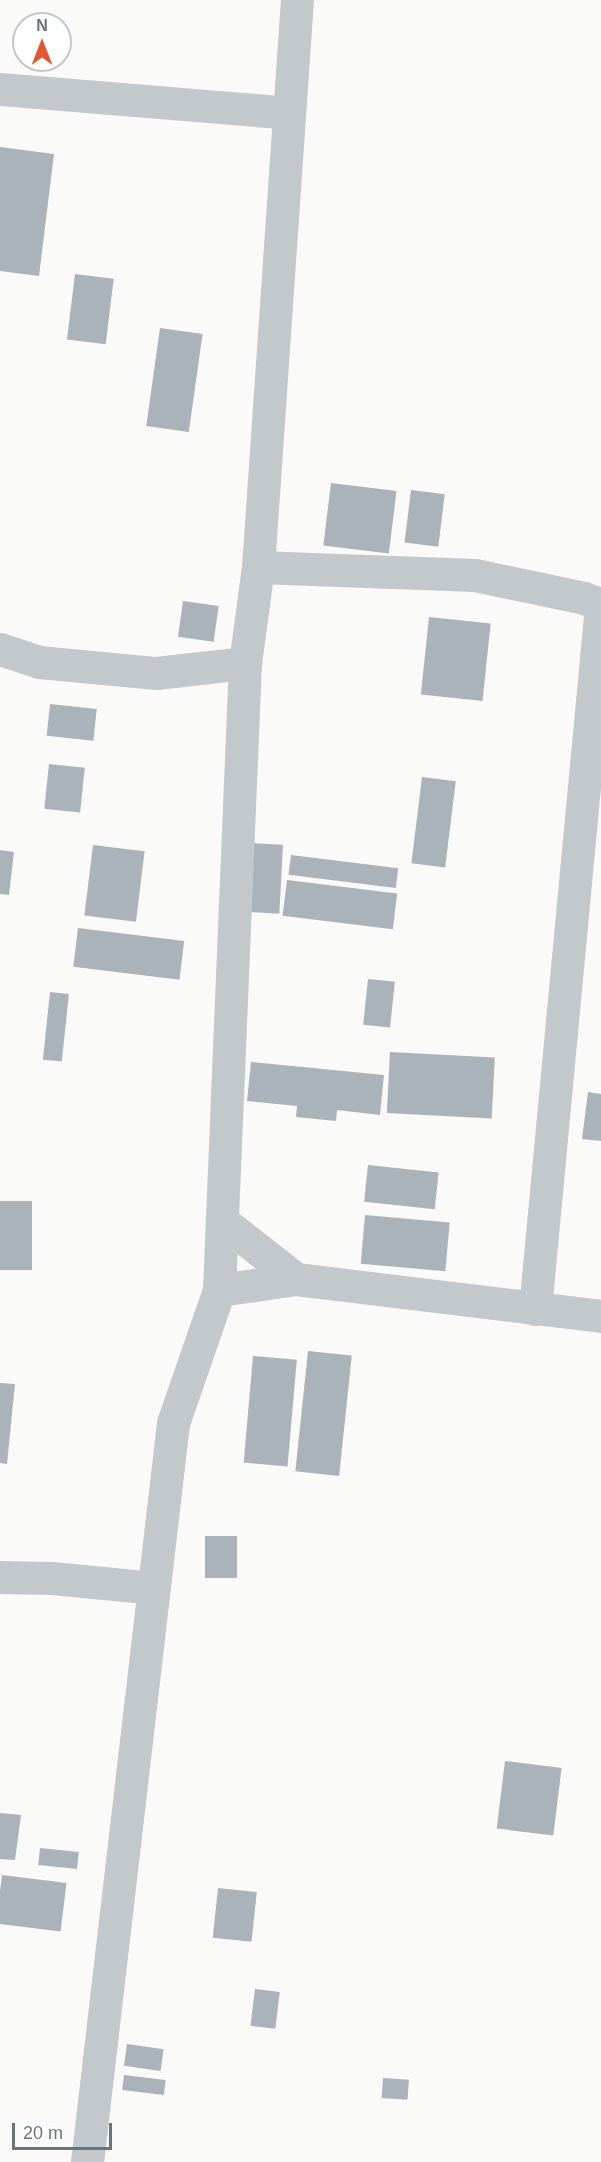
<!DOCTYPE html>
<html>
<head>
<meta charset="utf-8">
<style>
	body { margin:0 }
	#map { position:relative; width:601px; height:2162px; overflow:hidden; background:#fafaf8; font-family:Arial,sans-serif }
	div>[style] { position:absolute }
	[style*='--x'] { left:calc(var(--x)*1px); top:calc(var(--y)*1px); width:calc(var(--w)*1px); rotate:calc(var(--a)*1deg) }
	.building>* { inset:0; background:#aab3b9; transform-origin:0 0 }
	.minor>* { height:33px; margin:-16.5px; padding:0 16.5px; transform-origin:16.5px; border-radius:16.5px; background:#c3c8cc }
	span { translate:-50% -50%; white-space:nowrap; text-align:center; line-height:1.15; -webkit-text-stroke:6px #fff; paint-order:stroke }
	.north { position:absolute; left:12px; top:12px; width:60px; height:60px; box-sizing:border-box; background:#fff; border:2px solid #c1c8cd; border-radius:50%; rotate:0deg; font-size:16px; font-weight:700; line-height:24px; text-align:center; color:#657683 }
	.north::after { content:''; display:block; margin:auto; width:21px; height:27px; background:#e4572e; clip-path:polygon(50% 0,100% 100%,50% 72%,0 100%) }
	.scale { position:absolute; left:12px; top:2123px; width:100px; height:27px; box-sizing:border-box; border:3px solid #657683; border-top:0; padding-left:8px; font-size:18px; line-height:21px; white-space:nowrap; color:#657683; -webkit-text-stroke:4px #fff; paint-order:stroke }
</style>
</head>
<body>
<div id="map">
	<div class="building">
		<div style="clip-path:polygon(0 147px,54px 154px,39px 276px,0 271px)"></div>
		<div style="left:75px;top:274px;width:39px;height:66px;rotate:7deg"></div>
		<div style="left:160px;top:328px;width:43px;height:99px;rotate:8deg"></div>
		<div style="left:331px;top:483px;width:66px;height:63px;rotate:7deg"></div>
		<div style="left:411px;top:490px;width:34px;height:53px;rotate:7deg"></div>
		<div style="left:183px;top:601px;width:36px;height:36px;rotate:8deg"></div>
		<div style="left:429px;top:617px;width:62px;height:78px;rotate:6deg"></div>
		<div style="left:50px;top:704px;width:47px;height:32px;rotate:6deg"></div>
		<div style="left:49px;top:764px;width:36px;height:45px;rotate:6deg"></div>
		<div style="left:422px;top:777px;width:34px;height:87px;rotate:7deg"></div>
		<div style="left:250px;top:843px;width:33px;height:69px;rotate:3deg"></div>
		<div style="left:93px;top:845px;width:52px;height:71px;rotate:7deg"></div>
		<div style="clip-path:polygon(0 850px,14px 852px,9px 895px,0 894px)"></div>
		<div style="left:291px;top:855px;width:108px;height:20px;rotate:7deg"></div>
		<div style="left:287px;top:880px;width:111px;height:36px;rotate:7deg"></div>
		<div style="left:78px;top:928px;width:107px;height:39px;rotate:7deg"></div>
		<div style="left:368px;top:979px;width:27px;height:46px;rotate:6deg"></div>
		<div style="left:50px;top:992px;width:19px;height:68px;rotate:6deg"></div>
		<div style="left:390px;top:1052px;width:105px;height:61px;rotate:3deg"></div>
		<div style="clip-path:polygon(251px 1062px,384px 1075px,380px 1115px,337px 1110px,336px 1121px,296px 1117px,297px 1106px,247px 1101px)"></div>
		<div style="clip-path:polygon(588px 1092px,601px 1094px,601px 1141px,582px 1139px)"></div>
		<div style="left:368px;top:1165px;width:71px;height:37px;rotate:6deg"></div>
		<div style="left:0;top:1201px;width:32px;height:69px"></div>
		<div style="left:365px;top:1215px;width:85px;height:49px;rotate:5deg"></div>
		<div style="left:308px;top:1351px;width:44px;height:121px;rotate:6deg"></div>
		<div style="left:253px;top:1356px;width:44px;height:107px;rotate:5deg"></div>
		<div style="clip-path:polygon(0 1383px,15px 1384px,7px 1464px,0 1463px)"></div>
		<div style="left:205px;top:1536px;width:32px;height:42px"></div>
		<div style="left:505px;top:1761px;width:57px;height:68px;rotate:7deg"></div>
		<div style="clip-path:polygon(0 1813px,21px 1815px,15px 1860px,0 1859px)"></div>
		<div style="left:40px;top:1848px;width:39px;height:17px;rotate:6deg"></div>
		<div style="left:2px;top:1875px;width:65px;height:49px;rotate:7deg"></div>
		<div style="left:218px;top:1888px;width:39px;height:50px;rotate:6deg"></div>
		<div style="left:255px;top:1989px;width:25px;height:37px;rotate:7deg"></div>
		<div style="left:127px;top:2044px;width:37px;height:22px;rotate:8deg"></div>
		<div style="left:124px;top:2075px;width:42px;height:15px;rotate:7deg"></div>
		<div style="left:383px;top:2078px;width:26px;height:20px;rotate:4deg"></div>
	</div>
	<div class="minor">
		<div style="--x:0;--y:89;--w:290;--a:4.7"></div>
		<div style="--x:258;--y:567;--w:217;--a:2.1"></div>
		<div style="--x:475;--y:575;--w:111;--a:11.9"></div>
		<div style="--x:584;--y:598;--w:18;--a:22"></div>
		<div style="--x:0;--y:649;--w:41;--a:18.4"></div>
		<div style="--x:39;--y:662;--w:118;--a:5.4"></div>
		<div style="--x:156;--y:673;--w:90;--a:-6.4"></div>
		<div style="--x:222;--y:1221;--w:94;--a:38.1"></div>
		<div style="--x:219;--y:1290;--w:78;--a:-8.1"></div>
		<div style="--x:296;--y:1279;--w:307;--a:6.9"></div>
		<div style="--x:535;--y:1309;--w:707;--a:-84.64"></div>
		<div style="--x:0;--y:1577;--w:52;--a:1.1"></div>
		<div style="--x:52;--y:1578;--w:102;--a:5.6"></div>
		<div style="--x:87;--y:2162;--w:744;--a:-83.36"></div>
		<div style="--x:173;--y:1423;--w:141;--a:-70.9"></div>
		<div style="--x:219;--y:1290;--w:628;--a:-87.63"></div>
		<div style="--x:245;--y:663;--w:97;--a:-82.3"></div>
		<div style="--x:258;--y:567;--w:568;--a:-86.07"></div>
	</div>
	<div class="north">N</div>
	<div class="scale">20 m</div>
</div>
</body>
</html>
